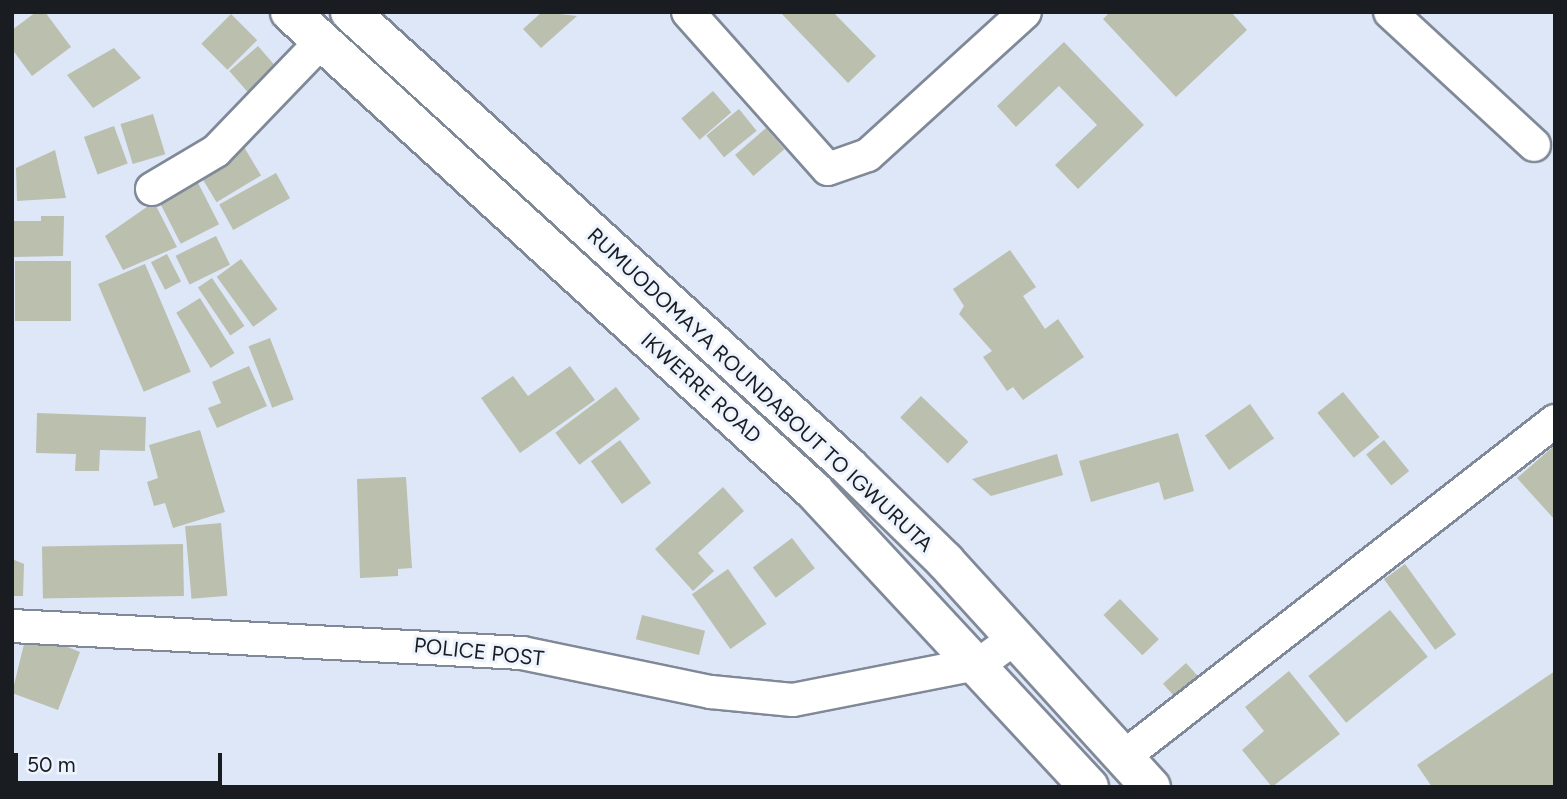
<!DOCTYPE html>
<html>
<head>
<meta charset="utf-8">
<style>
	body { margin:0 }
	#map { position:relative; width:1567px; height:799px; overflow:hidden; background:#dee7f7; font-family:Figtree,sans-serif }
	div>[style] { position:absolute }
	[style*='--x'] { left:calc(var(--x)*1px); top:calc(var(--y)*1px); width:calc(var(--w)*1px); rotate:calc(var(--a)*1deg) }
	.building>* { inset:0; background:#babfae; transform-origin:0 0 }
	.roads { filter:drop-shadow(2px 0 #808997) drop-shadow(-2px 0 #808997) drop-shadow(0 2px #808997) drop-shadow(0 -2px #808997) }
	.street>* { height:32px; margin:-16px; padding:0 16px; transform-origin:16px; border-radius:16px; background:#fff }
	.primary>* { height:38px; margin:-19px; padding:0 19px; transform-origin:19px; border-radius:19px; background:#fff }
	span { translate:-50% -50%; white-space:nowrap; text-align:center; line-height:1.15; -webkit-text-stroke:6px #eef4fe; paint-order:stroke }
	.street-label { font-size:21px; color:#191d22 }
	.frame { position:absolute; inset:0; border:14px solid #191d22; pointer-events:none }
	.scale { position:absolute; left:14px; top:753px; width:208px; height:32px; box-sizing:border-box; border:4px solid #191d22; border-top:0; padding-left:9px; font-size:21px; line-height:24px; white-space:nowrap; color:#191d22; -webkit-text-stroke:5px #eef4fe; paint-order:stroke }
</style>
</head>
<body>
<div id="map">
	<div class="building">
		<div style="clip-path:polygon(36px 12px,45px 12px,71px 47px,32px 76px,12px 49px,12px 30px)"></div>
		<div style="clip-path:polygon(542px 12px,577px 16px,541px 48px,523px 29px)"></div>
		<div style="clip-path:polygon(780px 12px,833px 12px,876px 56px,848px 83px)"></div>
		<div style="clip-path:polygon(1110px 12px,1231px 12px,1247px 30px,1176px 97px,1103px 19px)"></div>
		<div style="left:231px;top:14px;width:37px;height:42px;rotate:45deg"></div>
		<div style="clip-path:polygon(1064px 42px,1144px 125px,1078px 189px,1055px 165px,1097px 125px,1059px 86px,1016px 127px,997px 106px)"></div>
		<div style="left:258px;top:46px;width:33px;height:38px;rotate:49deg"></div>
		<div style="clip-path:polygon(114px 48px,141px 78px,93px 108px,67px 75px)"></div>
		<div style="left:713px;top:91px;width:28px;height:42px;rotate:49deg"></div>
		<div style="left:739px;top:109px;width:28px;height:42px;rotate:51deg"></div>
		<div style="left:153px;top:114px;width:42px;height:34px;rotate:73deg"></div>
		<div style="left:114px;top:126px;width:40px;height:32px;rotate:70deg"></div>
		<div style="left:766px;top:128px;width:28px;height:41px;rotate:49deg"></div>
		<div style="left:241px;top:142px;width:39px;height:52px;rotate:59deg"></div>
		<div style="clip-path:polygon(55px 150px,66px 198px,17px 201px,16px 168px)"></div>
		<div style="left:276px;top:173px;width:29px;height:65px;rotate:61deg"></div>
		<div style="left:195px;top:177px;width:53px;height:43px;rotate:63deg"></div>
		<div style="clip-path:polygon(154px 202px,177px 247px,123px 270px,105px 236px)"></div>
		<div style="clip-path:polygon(41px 216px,64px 216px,63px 256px,13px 257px,14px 221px,41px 221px)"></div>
		<div style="left:216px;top:236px;width:32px;height:45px;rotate:64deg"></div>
		<div style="clip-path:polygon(1010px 250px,1036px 287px,1023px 296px,1045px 329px,1058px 319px,1084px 357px,1023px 400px,1013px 387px,1007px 391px,983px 357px,992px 351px,959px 314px,964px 306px,953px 289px)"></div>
		<div style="left:167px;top:254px;width:31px;height:18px;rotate:63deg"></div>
		<div style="left:241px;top:259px;width:62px;height:30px;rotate:54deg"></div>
		<div style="left:15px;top:261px;width:56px;height:60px"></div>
		<div style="left:145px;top:264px;width:117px;height:51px;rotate:67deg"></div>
		<div style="left:212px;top:278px;width:58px;height:17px;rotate:56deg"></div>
		<div style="left:200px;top:298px;width:65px;height:28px;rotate:58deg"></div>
		<div style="left:270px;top:338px;width:66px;height:23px;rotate:69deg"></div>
		<div style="clip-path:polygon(249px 366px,267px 406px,217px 428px,208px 408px,221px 403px,212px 382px)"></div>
		<div style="clip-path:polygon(570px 366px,595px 400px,520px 453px,481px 398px,513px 376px,528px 396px)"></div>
		<div style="left:616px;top:387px;width:40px;height:76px;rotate:53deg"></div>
		<div style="left:1343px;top:392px;width:58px;height:33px;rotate:51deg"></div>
		<div style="left:921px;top:396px;width:66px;height:30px;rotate:44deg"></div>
		<div style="left:1250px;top:404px;width:42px;height:55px;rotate:55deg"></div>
		<div style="clip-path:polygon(37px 413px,146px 417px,145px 451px,100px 450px,99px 471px,75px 471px,76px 454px,36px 453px)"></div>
		<div style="clip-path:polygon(200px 430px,225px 512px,173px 528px,165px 503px,154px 506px,147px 482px,158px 478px,149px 445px)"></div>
		<div style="clip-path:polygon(1178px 433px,1194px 491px,1164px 500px,1159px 482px,1091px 502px,1079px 461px)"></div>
		<div style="left:620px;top:440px;width:53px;height:36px;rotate:54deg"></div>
		<div style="left:1384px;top:440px;width:40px;height:23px;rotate:51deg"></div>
		<div style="clip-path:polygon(1555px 445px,1555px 520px,1517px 478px)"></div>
		<div style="clip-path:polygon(1057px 454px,1063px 475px,991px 496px,972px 479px)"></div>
		<div style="clip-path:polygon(406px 477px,412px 568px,398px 569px,398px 576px,360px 578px,357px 479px)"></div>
		<div style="clip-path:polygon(723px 487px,744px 511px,698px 553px,714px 571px,693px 591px,655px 549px)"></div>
		<div style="left:221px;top:523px;width:73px;height:36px;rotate:85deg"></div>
		<div style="left:792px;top:538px;width:38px;height:49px;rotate:53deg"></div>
		<div style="left:183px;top:544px;width:52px;height:141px;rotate:89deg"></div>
		<div style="clip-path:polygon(12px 559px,24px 564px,23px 596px,12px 596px)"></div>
		<div style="left:1405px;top:564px;width:87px;height:26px;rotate:54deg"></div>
		<div style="left:728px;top:569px;width:67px;height:44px;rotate:55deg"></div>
		<div style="left:1120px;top:599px;width:56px;height:23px;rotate:46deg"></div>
		<div style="left:1390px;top:610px;width:60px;height:105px;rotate:51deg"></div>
		<div style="left:642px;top:615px;width:65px;height:25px;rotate:14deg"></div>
		<div style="clip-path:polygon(48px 639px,80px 652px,58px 710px,12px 693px,25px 640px)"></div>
		<div style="left:1186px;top:663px;width:27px;height:31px;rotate:48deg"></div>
		<div style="clip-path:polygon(1289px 671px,1340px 734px,1272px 787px,1242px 750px,1264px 731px,1245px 707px)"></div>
		<div style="clip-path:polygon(1555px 671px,1555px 787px,1432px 787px,1417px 765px)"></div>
	</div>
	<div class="roads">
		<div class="street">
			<div style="--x:688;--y:12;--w:210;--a:48.3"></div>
			<div style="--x:828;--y:169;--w:42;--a:-19.3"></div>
			<div style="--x:868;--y:155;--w:212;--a:-42.3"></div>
			<div style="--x:1390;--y:12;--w:196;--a:42.7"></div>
			<div style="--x:152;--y:189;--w:74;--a:-30.7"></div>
			<div style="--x:216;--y:151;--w:153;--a:-46.1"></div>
			<div style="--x:12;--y:626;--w:511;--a:3.03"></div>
			<div style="--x:522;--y:653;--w:193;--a:11.7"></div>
			<div style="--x:711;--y:692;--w:82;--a:5.6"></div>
			<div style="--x:793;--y:700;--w:192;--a:-11.1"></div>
			<div style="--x:981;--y:663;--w:44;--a:-36.6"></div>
			<div style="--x:1126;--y:755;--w:544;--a:-37.9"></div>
		</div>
		<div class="primary">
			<div style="--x:290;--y:12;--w:710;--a:42.43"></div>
			<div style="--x:814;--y:491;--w:404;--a:47.1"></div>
			<div style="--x:350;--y:12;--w:674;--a:42.35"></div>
			<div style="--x:848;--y:466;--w:136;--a:44.4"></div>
			<div style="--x:945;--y:561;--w:306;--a:47.7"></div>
		</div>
	</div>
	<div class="street-label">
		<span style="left:701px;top:388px;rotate:42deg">IKWERRE ROAD</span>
		<span style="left:760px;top:390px;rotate:43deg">RUMUODOMAYA ROUNDABOUT TO IGWURUTA</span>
		<span style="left:479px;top:652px;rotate:6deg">POLICE POST</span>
	</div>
	<div class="frame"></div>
	<div class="scale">50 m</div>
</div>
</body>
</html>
